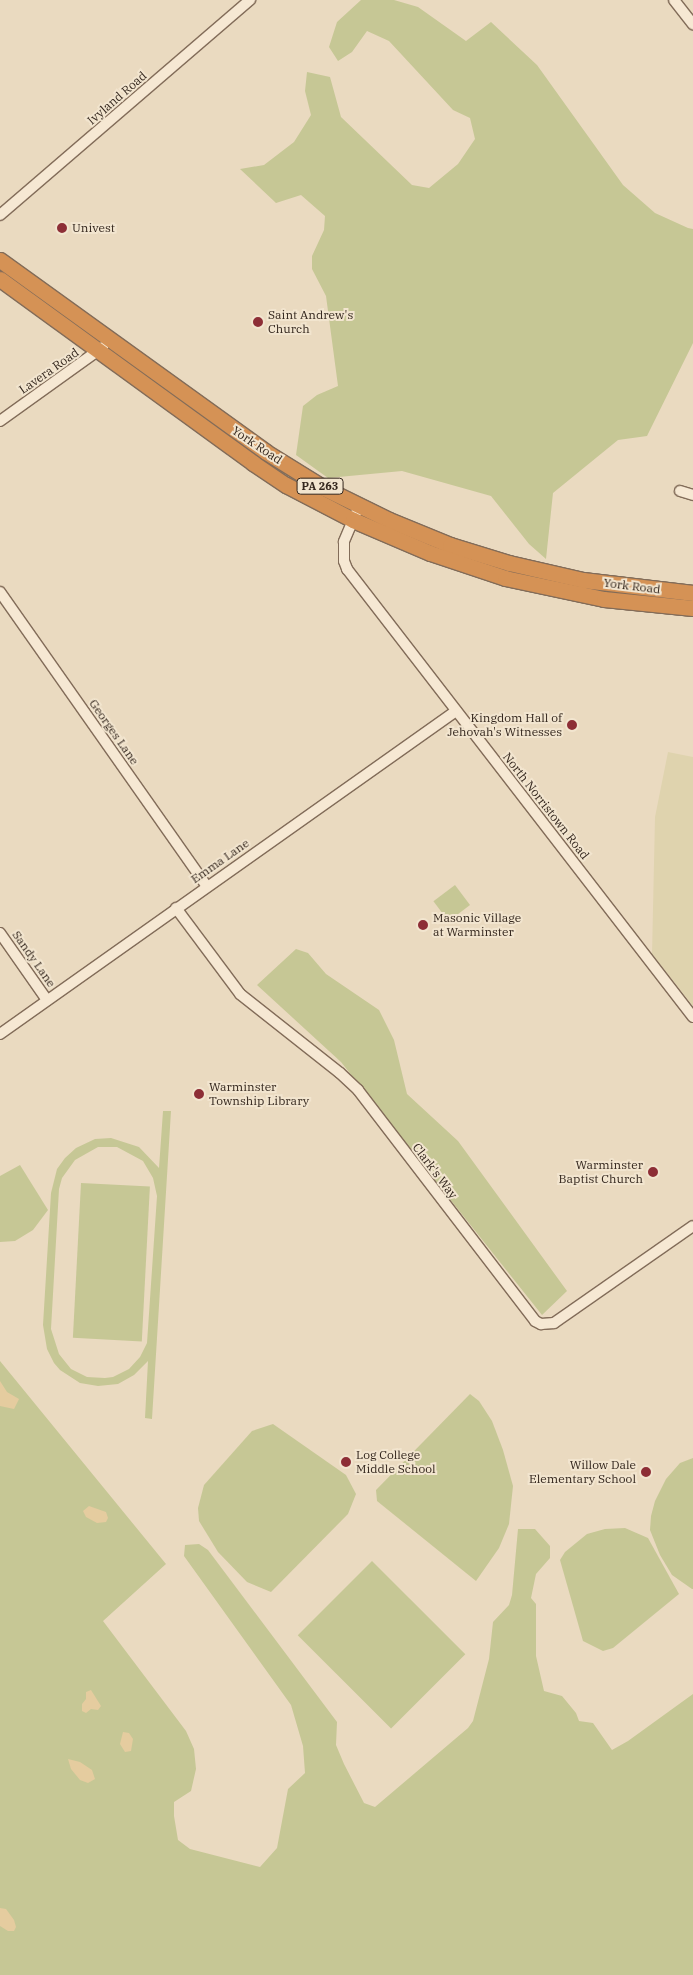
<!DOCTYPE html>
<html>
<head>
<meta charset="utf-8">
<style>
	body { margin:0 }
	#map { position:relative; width:693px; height:1975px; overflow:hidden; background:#eadac0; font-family:"IBM Plex Serif",serif }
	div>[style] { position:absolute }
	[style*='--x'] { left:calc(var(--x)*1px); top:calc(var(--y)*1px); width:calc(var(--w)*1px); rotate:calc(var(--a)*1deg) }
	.farmland>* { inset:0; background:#dfd3ae }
	.green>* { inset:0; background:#c6c795; transform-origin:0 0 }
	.sand>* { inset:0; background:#e5cc9f }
	.roads { filter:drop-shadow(1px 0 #826c59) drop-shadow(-1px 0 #826c59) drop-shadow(0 1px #826c59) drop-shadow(0 -1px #826c59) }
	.minor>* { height:10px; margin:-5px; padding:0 5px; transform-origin:5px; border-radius:5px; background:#f6e8d3 }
	.highway>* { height:15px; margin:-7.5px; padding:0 7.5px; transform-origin:7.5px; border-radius:7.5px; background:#d59255 }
	.dots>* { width:14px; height:14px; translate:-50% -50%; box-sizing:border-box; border:2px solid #f2e5cf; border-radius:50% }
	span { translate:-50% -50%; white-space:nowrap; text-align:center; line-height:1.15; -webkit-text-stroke:4px #f2e5cf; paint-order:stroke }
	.shield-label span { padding:1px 4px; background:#f2e5cf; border:1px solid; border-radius:4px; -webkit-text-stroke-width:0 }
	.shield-label { font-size:11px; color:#33261d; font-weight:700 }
	.street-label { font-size:12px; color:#33261d }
	.poi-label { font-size:12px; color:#33261d }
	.left { translate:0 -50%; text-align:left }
	.right { translate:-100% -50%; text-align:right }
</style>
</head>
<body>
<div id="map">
	<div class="farmland">
		<div style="clip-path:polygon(668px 752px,693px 757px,693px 1006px,652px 954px,655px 817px)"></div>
	</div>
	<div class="green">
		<div style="clip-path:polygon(361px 0,394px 0,418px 7px,466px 41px,491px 22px,537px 65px,623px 185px,655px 213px,688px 228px,693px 229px,693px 343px,647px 436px,618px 440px,553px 493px,546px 559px,529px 544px,491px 496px,402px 471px,328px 478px,296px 455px,303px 406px,317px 395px,338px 386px,326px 296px,312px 269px,312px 256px,324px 230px,325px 216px,301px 195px,276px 203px,240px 169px,264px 165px,294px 142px,311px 115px,305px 91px,307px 72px,330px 77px,341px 117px,412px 185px,429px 188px,458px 164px,475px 139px,470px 118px,453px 110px,389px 41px,367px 31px,352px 52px,338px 61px,329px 47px,337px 22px)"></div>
		<div style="left:455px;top:885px;width:25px;height:27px;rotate:53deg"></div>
		<div style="clip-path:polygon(296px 949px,308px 953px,326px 974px,379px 1010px,394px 1040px,407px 1094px,458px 1141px,567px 1291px,542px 1315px,341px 1062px,257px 985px)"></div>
		<div style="clip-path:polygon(evenodd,163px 1111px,171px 1111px,152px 1419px,145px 1418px,148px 1361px,134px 1375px,118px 1384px,98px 1386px,80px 1383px,60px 1370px,54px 1363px,47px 1349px,43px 1325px,51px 1193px,57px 1169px,65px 1158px,76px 1148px,95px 1139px,111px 1138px,139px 1147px,159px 1168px,163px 1111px,98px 1147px,117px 1147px,143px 1161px,153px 1178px,157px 1196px,147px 1343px,140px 1357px,129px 1369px,113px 1377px,105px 1378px,87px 1377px,71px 1369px,59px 1354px,51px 1329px,59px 1189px,62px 1178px,75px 1160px,98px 1147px)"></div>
		<div style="clip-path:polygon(20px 1165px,48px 1210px,33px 1230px,15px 1241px,0 1242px,0 1176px)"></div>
		<div style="left:81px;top:1183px;width:69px;height:155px;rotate:3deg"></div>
		<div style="clip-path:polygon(0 1361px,166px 1564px,103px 1621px,186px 1731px,194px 1749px,196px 1769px,191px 1791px,174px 1802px,174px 1816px,178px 1840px,190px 1849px,260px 1867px,277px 1848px,288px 1789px,305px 1773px,303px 1746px,291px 1705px,184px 1556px,185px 1545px,199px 1544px,208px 1550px,337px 1722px,336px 1745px,344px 1764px,364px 1803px,375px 1807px,468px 1728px,473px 1721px,489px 1659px,493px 1622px,509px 1605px,512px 1595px,518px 1529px,535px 1529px,550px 1546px,550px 1558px,536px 1574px,531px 1598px,536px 1604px,536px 1656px,544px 1691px,562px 1696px,576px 1713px,579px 1721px,593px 1723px,612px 1750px,628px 1741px,693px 1694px,693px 1975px,0 1975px)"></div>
		<div style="clip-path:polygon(470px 1394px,479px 1401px,492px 1421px,503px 1450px,513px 1486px,509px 1524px,499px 1548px,476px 1581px,377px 1501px,376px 1490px)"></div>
		<div style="clip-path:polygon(273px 1424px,346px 1475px,356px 1494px,348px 1514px,271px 1592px,247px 1582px,218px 1552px,199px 1521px,198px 1508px,204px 1485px,252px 1431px)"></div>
		<div style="clip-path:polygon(693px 1458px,693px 1589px,692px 1589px,672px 1575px,660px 1555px,650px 1530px,651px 1516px,655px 1501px,666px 1479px,680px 1463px)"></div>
		<div style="clip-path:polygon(625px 1528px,648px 1538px,679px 1594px,613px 1648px,603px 1651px,583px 1641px,560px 1560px,565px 1552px,587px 1534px,605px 1529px)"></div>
		<div style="left:372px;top:1561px;width:132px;height:105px;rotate:45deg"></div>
	</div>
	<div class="sand">
		<div style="clip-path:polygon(0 1381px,7px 1392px,19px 1399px,14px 1409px,0 1406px)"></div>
		<div style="clip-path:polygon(89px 1506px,106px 1512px,108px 1518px,106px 1522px,97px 1523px,86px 1517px,83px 1511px)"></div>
		<div style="clip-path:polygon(91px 1690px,101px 1706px,98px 1710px,91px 1709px,86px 1713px,82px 1711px,82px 1704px,86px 1699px,86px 1692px)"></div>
		<div style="clip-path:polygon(123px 1732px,129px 1733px,133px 1739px,131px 1751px,125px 1752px,120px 1744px)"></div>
		<div style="clip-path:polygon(68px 1759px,80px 1762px,92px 1770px,95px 1779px,88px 1783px,80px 1780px,71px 1769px)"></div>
		<div style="clip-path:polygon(0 1908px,6px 1909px,14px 1920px,16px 1927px,14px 1931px,8px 1931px,0 1926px)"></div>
	</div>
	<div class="roads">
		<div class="minor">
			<div style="--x:674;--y:0;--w:31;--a:52"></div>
			<div style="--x:0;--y:215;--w:330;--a:-40.7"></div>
			<div style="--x:0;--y:421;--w:127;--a:-35.7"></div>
			<div style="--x:680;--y:491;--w:14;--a:17"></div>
			<div style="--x:359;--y:506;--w:39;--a:113"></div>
			<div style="--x:344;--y:542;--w:19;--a:90"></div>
			<div style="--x:344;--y:561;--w:9;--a:69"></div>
			<div style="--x:347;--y:569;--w:566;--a:52.32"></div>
			<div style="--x:0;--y:592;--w:360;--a:54.9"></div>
			<div style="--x:176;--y:908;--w:107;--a:53.3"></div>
			<div style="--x:240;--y:994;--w:127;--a:38.3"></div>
			<div style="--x:340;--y:1073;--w:25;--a:43"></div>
			<div style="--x:358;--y:1090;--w:291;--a:52.5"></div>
			<div style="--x:535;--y:1321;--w:7;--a:27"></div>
			<div style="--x:541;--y:1324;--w:13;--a:-4"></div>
			<div style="--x:554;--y:1323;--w:169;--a:-34.9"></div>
			<div style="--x:0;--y:933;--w:82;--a:55"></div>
			<div style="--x:0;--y:1034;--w:559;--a:-35.31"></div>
		</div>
		<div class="highway">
			<div style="--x:0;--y:260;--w:328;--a:35.8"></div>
			<div style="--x:266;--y:452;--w:68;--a:31.8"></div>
			<div style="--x:324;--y:488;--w:72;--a:26.2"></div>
			<div style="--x:389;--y:520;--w:66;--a:22.3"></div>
			<div style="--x:450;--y:545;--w:62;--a:17"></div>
			<div style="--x:509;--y:563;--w:76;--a:12.9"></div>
			<div style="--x:583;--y:580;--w:111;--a:6.7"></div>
			<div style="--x:0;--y:279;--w:313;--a:36"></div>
			<div style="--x:253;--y:463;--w:40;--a:34"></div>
			<div style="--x:286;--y:485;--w:76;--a:27.6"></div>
			<div style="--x:353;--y:520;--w:84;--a:23.2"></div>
			<div style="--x:430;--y:553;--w:79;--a:18.4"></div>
			<div style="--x:505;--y:578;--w:101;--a:12"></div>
			<div style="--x:604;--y:599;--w:89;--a:5.8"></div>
		</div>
	</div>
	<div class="dots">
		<div style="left:62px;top:228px;background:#8d2e36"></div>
		<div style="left:258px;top:322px;background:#8d2e36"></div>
		<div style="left:572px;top:725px;background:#8d2e36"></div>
		<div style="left:423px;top:925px;background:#8d2e36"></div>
		<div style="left:199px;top:1094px;background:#8d2e36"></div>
		<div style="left:653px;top:1172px;background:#8d2e36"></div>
		<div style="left:346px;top:1462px;background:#8d2e36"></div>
		<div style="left:646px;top:1472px;background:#8d2e36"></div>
	</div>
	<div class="shield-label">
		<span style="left:320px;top:486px">PA 263</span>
	</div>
	<div class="street-label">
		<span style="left:117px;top:98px;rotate:-41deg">Ivyland Road</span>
		<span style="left:49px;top:371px;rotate:-35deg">Lavera Road</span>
		<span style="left:257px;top:445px;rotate:34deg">York Road</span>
		<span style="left:632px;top:586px;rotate:7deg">York Road</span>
		<span style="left:114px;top:732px;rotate:55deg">Georges Lane</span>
		<span style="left:546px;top:806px;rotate:52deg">North Norristown Road</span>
		<span style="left:220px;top:861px;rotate:-35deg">Emma Lane</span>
		<span style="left:34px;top:959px;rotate:55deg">Sandy Lane</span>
		<span style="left:435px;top:1171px;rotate:53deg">Clark's Way</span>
	</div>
	<div class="poi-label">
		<span class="left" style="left:72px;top:228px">Univest</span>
		<span class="left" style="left:268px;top:322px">Saint Andrew's<br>Church</span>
		<span class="right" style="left:562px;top:725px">Kingdom Hall of<br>Jehovah's Witnesses</span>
		<span class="left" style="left:433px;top:925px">Masonic Village<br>at Warminster</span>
		<span class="left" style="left:209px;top:1094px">Warminster<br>Township Library</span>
		<span class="right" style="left:643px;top:1172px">Warminster<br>Baptist Church</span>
		<span class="left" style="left:356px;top:1462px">Log College<br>Middle School</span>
		<span class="right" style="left:636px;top:1472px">Willow Dale<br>Elementary School</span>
	</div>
</div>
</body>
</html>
